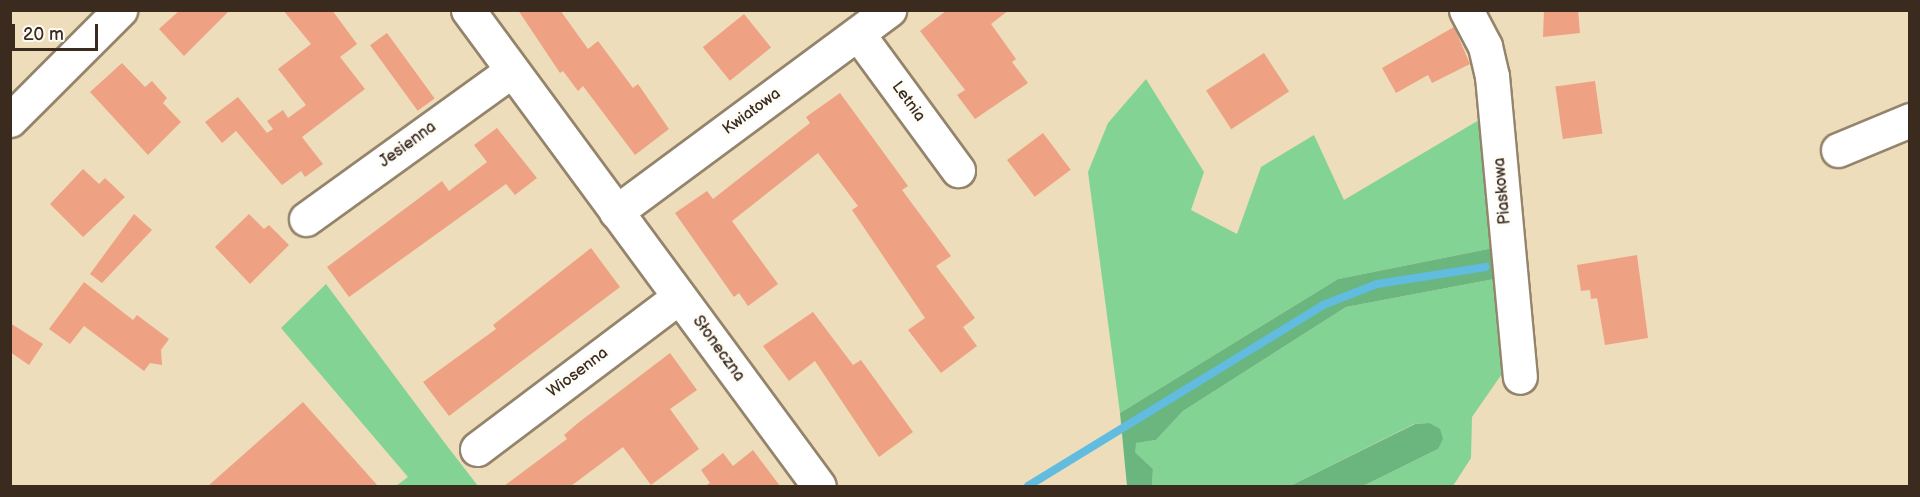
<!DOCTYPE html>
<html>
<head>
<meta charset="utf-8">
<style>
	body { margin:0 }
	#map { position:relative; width:1920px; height:497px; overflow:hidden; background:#edddba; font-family:"Balsamiq Sans",sans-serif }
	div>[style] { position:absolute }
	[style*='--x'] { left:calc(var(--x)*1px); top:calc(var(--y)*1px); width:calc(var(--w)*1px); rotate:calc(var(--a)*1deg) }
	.green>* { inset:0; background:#83d494 }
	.forest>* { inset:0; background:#6ab67e }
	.stream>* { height:8px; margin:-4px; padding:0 4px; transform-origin:4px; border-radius:4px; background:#61bcdf }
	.building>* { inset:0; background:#eea283; transform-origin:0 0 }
	.roads { filter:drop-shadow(2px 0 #94846c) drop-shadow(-2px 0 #94846c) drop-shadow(0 2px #94846c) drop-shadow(0 -2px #94846c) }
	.minor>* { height:33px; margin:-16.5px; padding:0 16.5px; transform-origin:16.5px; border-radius:16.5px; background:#fff }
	span { translate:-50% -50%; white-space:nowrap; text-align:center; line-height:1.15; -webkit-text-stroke:6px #fdfcf7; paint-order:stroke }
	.street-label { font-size:16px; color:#3b2a1e }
	.frame { position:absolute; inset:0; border:12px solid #3b2a1e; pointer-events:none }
	.scale { position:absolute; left:12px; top:24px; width:86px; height:27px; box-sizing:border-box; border:3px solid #3b2a1e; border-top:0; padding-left:8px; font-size:18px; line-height:21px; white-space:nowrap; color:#3b2a1e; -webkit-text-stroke:4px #fdfcf7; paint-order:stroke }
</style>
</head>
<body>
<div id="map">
	<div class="green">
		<div style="clip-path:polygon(1146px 79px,1204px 172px,1191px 210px,1237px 234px,1261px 167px,1314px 135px,1344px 200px,1479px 120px,1493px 248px,1338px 279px,1120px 413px,1088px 172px,1108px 123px)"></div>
		<div style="clip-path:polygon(1494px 279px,1506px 368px,1472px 417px,1471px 458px,1453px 486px,1363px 486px,1438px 449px,1429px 423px,1414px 424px,1290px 486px,1152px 486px,1153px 469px,1135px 452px,1135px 443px,1156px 440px,1183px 411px,1346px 307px)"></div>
		<div style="clip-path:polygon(326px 284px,444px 442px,478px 486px,396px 486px,408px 477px,281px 328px)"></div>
	</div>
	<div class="forest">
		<div style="clip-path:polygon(1493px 248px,1494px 279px,1346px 307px,1183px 411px,1156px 440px,1136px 443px,1135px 452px,1153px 469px,1152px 486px,1127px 486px,1120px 413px,1338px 279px)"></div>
		<div style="clip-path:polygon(1429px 423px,1440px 429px,1443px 439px,1438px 449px,1363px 486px,1290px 486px,1415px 424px)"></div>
	</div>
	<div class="stream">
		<div style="--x:1028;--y:486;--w:346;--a:-31.5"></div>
		<div style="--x:1323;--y:305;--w:58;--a:-21.3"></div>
		<div style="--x:1377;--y:284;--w:110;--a:-8.9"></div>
	</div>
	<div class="building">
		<div style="clip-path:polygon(180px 10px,230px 10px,184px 56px,159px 29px)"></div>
		<div style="clip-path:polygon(283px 10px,332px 10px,357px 44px,340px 57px,365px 89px,302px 137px,323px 164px,305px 177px,301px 171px,282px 185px,236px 131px,222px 143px,205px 122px,238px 97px,267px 133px,273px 129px,267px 121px,283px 110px,288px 118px,306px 105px,278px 69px,311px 44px)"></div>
		<div style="clip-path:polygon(518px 10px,560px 10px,588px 49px,598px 41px,633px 88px,638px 84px,669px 129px,635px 155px,583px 86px,578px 91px,563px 71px,560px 73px)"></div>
		<div style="clip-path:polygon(947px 10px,1009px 10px,991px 24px,1016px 59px,1012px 62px,1028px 83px,975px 119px,957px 95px,965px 90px,920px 31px)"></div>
		<div style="clip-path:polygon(1544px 10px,1578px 10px,1580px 33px,1543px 37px)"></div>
		<div style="left:744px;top:14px;width:43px;height:53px;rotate:51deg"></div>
		<div style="clip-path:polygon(1454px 27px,1470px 64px,1432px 83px,1428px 75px,1396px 93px,1382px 68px)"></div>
		<div style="left:387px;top:33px;width:81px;height:21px;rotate:54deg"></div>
		<div style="left:1264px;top:53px;width:46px;height:69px;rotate:57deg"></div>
		<div style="clip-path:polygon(122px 63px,145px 87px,152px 81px,167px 98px,163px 103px,181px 122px,148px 155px,90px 92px)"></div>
		<div style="left:1595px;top:81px;width:53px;height:40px;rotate:82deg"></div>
		<div style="clip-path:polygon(840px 93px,908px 186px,902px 190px,951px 256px,936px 266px,975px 318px,963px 327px,977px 346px,941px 373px,908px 330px,925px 318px,852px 210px,858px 206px,818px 153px,732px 221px,778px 284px,748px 306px,739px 293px,734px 297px,675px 213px,707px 191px,713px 199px,810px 123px,806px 117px)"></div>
		<div style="clip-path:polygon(497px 128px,537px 178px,515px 195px,506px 184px,349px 297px,327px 267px,442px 181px,449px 191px,487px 162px,474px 145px)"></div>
		<div style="left:1043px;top:133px;width:46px;height:45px;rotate:53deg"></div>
		<div style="clip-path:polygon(83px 169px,99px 184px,105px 178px,125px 197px,83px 237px,50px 204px)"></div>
		<div style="clip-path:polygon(134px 214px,152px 230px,102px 283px,90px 274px)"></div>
		<div style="clip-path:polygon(249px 214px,264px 229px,269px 225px,289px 245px,250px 284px,215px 247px)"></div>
		<div style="clip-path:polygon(591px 248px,620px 287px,449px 416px,423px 382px,496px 329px,493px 325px)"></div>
		<div style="clip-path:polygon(1637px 255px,1648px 338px,1605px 345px,1597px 298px,1591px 299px,1590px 290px,1581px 291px,1577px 265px)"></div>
		<div style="clip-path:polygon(84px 282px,133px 320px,137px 315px,169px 339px,161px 350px,162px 365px,150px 363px,144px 371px,84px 326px,70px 344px,49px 329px)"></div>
		<div style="clip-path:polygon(813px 312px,853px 365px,861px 360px,913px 432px,879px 457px,815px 361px,789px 381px,763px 346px)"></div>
		<div style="clip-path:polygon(10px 323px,43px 344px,29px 365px,10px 352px)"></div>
		<div style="clip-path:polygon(670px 353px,697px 390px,670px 409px,699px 449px,651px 485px,623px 447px,571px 486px,504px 486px,567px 439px,564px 435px,578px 423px)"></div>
		<div style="clip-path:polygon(303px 402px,378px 486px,208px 486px)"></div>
		<div style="clip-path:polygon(753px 450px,780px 486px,705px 486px,710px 483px,701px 470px,723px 453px,733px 466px)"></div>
	</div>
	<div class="roads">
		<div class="minor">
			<div style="--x:468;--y:10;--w:591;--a:53.6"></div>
			<div style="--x:1466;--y:10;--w:41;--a:62.2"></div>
			<div style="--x:1485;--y:46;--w:31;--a:77"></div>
			<div style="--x:1492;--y:76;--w:302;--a:84.7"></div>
			<div style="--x:858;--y:34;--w:169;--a:53.7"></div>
			<div style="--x:10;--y:120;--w:156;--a:-45"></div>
			<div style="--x:1838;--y:150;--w:78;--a:-22.6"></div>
			<div style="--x:616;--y:212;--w:340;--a:-36.5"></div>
			<div style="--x:306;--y:219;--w:253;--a:-35.8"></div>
			<div style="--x:477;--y:449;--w:253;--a:-37"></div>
		</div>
	</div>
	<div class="street-label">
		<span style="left:908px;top:102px;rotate:54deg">Letnia</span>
		<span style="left:752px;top:112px;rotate:-36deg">Kwiatowa</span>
		<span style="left:408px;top:145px;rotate:-36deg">Jesienna</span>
		<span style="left:1503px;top:191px;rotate:-95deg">Piaskowa</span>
		<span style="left:718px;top:349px;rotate:54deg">Słoneczna</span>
		<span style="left:578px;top:373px;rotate:-37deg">Wiosenna</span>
	</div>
	<div class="frame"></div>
	<div class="scale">20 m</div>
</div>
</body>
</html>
